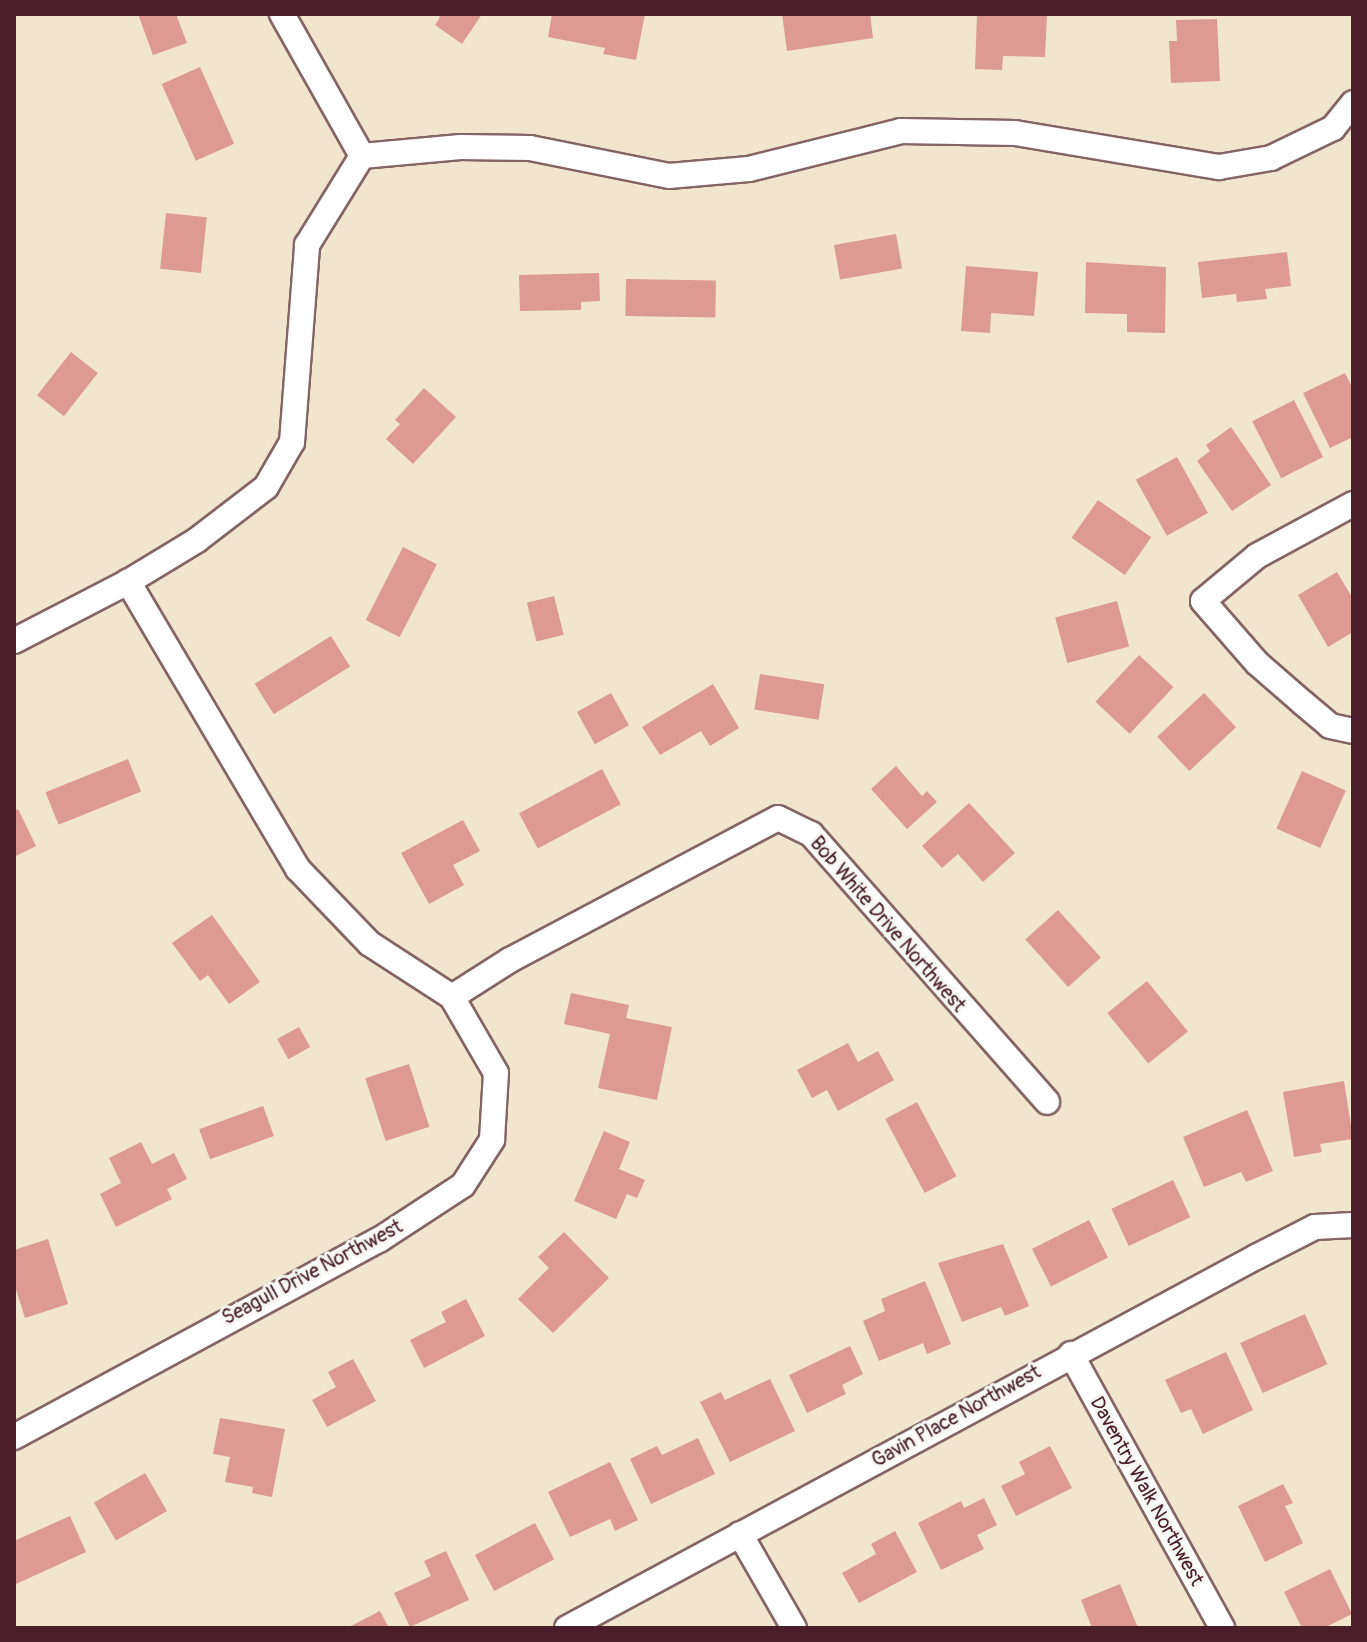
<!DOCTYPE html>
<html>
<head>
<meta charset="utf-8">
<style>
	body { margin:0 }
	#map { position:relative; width:1367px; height:1642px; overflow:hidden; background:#f2e5ce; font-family:Pangolin,sans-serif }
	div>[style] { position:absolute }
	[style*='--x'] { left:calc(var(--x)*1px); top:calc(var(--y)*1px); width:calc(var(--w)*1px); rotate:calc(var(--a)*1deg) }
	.building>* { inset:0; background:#dc9a93; transform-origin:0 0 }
	.roads { filter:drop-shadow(2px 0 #856464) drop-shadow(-2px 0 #856464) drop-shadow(0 2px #856464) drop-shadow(0 -2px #856464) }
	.minor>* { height:24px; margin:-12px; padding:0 12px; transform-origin:12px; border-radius:12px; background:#fff }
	span { translate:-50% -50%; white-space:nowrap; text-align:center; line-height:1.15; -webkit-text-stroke:6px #f6f6f2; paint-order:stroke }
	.street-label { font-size:20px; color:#4a1f2b }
	.frame { position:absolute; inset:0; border:16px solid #4a1f2b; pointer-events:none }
</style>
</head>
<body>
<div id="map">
	<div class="building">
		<div style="clip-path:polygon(138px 14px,176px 14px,187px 43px,153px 55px)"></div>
		<div style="clip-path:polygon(436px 14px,482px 14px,462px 44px,435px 25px,440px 17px)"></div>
		<div style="clip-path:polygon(552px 14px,645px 14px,636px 60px,603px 54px,605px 48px,548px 37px)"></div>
		<div style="clip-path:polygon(782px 14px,870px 14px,873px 38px,787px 51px)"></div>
		<div style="clip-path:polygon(977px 14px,1047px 14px,1045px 57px,1003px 56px,1002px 70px,975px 69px)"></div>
		<div style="clip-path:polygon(1217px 19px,1220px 81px,1171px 83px,1169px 41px,1177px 41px,1176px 20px)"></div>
		<div style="left:200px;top:67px;width:84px;height:42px;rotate:66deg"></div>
		<div style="left:166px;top:213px;width:41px;height:56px;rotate:6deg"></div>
		<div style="left:896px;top:234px;width:35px;height:63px;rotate:80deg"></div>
		<div style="clip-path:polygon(1287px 252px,1291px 286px,1265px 289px,1267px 299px,1237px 302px,1236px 294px,1202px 298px,1198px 262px)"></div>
		<div style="clip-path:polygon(1086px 262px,1166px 267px,1165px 333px,1127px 332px,1127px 314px,1085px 313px)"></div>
		<div style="clip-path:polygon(966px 266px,1038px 272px,1034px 316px,991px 313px,990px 333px,961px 331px)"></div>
		<div style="clip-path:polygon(599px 273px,600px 301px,581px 302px,581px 310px,520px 311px,519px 275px)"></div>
		<div style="left:626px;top:279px;width:90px;height:37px;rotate:1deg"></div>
		<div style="left:71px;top:352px;width:34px;height:55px;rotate:38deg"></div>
		<div style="clip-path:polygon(1345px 373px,1353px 389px,1353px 437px,1330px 448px,1303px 393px)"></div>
		<div style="clip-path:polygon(424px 388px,456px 417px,413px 464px,386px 439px,400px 424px,395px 420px)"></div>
		<div style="left:1294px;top:400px;width:64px;height:47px;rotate:63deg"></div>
		<div style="clip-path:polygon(1231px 427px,1271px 485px,1232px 511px,1197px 461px,1210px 451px,1206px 445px)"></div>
		<div style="left:1177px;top:457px;width:64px;height:47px;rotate:61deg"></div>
		<div style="left:1098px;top:500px;width:65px;height:46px;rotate:35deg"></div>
		<div style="left:403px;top:547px;width:38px;height:82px;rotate:27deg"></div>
		<div style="clip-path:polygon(1337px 572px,1353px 599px,1353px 632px,1328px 647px,1298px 595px)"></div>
		<div style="left:554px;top:596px;width:40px;height:28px;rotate:76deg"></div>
		<div style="left:1117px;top:601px;width:47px;height:64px;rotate:75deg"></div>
		<div style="left:331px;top:636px;width:36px;height:90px;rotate:58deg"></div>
		<div style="left:1139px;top:655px;width:47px;height:64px;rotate:43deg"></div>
		<div style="left:760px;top:674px;width:65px;height:36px;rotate:9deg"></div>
		<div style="clip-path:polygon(713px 684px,739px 728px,710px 746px,701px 731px,660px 755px,642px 727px)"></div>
		<div style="left:611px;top:693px;width:37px;height:39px;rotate:61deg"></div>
		<div style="left:1204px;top:693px;width:47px;height:64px;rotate:47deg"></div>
		<div style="left:128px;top:759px;width:35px;height:89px;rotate:68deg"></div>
		<div style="clip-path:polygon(896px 766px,922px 796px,927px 791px,937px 802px,907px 829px,871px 789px)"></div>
		<div style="left:602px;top:769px;width:40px;height:94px;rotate:62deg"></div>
		<div style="left:1302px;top:771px;width:48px;height:63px;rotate:24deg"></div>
		<div style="clip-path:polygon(969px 803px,1015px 853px,983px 882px,958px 854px,942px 868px,922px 846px)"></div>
		<div style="clip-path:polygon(18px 809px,36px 846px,14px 857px,14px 811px)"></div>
		<div style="clip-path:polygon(463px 820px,480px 851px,453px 865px,464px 885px,429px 904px,401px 853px)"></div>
		<div style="left:1058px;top:910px;width:64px;height:44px;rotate:48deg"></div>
		<div style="clip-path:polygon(212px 915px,260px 982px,229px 1004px,208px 975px,200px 981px,172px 943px)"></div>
		<div style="left:1147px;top:981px;width:65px;height:51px;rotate:51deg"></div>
		<div style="clip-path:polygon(571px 993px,629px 1005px,626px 1018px,672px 1027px,657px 1100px,598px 1088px,610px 1034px,564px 1024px)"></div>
		<div style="left:299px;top:1027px;width:23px;height:25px;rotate:61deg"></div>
		<div style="clip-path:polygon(848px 1043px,858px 1062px,878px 1051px,894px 1080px,838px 1111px,827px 1090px,812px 1098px,797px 1070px)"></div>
		<div style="left:409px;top:1064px;width:66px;height:46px;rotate:72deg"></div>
		<div style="clip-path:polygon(1344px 1081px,1353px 1139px,1320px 1144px,1322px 1152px,1294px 1157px,1283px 1092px)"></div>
		<div style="left:917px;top:1102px;width:84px;height:36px;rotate:62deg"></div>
		<div style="left:263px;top:1106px;width:32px;height:68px;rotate:70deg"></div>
		<div style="clip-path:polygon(1247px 1110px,1273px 1171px,1246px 1182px,1241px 1172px,1204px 1187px,1183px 1137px)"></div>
		<div style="clip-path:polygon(604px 1131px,630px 1142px,619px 1169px,645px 1180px,637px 1198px,627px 1194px,616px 1219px,574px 1201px)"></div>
		<div style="clip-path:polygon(141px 1142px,152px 1164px,174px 1153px,187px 1179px,167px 1189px,172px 1199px,116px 1227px,100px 1194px,121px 1183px,109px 1158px)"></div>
		<div style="left:1173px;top:1180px;width:41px;height:68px;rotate:65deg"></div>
		<div style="left:1089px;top:1220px;width:42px;height:64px;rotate:63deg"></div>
		<div style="clip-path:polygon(564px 1232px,609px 1278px,553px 1333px,518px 1299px,549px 1268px,538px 1257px)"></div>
		<div style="clip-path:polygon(48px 1239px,68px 1304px,25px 1318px,14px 1283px,14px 1250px)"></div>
		<div style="clip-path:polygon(1003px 1244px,1029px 1306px,1005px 1316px,1001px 1307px,962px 1322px,938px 1263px)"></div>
		<div style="clip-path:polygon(925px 1281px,951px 1344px,927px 1354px,923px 1343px,879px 1361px,863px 1321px,885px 1311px,881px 1299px)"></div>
		<div style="clip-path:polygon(466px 1299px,485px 1336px,424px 1368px,410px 1340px,446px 1322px,441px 1312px)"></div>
		<div style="left:1305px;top:1314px;width:55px;height:71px;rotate:66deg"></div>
		<div style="clip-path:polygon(850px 1346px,863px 1374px,842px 1385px,846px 1394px,807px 1413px,789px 1375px)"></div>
		<div style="clip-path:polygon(1226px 1352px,1253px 1410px,1203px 1434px,1191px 1409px,1181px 1413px,1165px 1380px)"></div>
		<div style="clip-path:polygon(353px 1359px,376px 1401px,327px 1427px,312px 1400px,336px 1387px,328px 1372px)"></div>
		<div style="clip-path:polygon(770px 1379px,795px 1431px,730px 1462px,700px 1402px,721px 1392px,725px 1400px)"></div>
		<div style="clip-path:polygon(220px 1418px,285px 1429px,272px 1497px,252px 1493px,253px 1487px,225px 1482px,230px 1457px,213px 1454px)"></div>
		<div style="clip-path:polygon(698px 1438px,715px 1474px,651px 1504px,630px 1459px,657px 1446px,662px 1455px)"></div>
		<div style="clip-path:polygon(1050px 1446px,1072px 1488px,1016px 1516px,1001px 1486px,1025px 1474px,1019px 1462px)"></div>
		<div style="clip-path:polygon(610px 1462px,638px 1520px,615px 1531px,610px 1519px,570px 1537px,548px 1492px)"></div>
		<div style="left:145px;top:1473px;width:44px;height:59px;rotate:60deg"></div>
		<div style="clip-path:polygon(1283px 1484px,1293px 1503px,1285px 1506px,1303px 1543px,1265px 1562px,1238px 1506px)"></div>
		<div style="clip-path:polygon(984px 1498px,997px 1525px,977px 1535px,984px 1549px,941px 1570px,918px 1523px,961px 1501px,964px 1508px)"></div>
		<div style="clip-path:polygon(70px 1516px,86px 1552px,14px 1585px,14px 1541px)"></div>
		<div style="left:535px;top:1523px;width:41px;height:68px;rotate:62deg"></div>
		<div style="clip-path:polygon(895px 1531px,917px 1572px,859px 1603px,842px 1573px,876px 1554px,871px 1544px)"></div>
		<div style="clip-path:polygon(446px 1551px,469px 1600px,410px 1627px,394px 1593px,431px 1576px,424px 1561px)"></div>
		<div style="clip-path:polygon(1330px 1569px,1352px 1614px,1324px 1628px,1302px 1628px,1284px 1592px)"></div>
		<div style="clip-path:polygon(1120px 1584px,1138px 1628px,1092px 1628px,1081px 1600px)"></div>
		<div style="clip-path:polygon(380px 1611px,389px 1628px,347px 1628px)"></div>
	</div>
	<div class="roads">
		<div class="minor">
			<div style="--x:282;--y:14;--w:163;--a:60.6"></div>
			<div style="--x:362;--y:156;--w:99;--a:-5.2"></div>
			<div style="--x:461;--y:147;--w:69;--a:0.8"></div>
			<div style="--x:530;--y:148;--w:142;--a:11.4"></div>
			<div style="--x:669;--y:176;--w:80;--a:-5"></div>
			<div style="--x:749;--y:169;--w:157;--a:-14"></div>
			<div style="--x:901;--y:131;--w:114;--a:1"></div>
			<div style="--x:1015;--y:133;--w:207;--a:9.5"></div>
			<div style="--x:1219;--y:167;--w:53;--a:-9.8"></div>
			<div style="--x:1271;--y:158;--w:69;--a:-25.8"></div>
			<div style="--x:1333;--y:128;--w:32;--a:-51"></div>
			<div style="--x:1353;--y:504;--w:109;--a:151.6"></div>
			<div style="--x:1257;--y:556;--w:70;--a:140.2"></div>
			<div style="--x:1203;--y:601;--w:82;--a:48.9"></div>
			<div style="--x:1257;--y:663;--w:61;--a:41"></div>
			<div style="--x:1303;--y:703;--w:35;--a:40"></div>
			<div style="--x:1330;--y:726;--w:24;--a:12"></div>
			<div style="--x:14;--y:641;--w:128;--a:-27.4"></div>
			<div style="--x:128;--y:582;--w:81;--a:-31.3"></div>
			<div style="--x:197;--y:540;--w:87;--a:-37.5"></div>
			<div style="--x:266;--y:487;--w:52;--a:-60"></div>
			<div style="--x:292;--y:442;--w:198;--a:-85.6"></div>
			<div style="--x:307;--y:245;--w:105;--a:-58.3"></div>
			<div style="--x:452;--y:997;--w:69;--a:-32.5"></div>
			<div style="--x:510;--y:960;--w:303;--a:-27.9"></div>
			<div style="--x:778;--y:818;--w:37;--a:26"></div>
			<div style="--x:811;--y:834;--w:357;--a:48.6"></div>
			<div style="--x:1071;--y:1354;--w:313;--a:61.1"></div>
			<div style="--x:14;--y:1437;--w:415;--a:-28.4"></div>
			<div style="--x:379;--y:1240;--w:100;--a:-33.2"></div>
			<div style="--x:463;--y:1185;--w:54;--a:-57.2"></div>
			<div style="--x:492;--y:1140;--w:67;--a:-86.6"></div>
			<div style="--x:496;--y:1073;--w:88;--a:-120.1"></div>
			<div style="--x:452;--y:997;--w:99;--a:-147"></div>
			<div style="--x:369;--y:943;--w:103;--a:-133.8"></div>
			<div style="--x:298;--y:869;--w:334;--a:-120.6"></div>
			<div style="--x:740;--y:1534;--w:108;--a:60.1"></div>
			<div style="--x:567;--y:1628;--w:783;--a:-28.3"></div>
			<div style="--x:1256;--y:1257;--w:66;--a:-27"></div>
			<div style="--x:1315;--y:1227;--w:38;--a:-3"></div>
		</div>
	</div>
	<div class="street-label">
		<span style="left:888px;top:924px;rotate:49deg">Bob White Drive Northwest</span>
		<span style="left:312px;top:1272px;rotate:-28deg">Seagull Drive Northwest</span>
		<span style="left:956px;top:1416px;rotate:-29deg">Gavin Place Northwest</span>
		<span style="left:1147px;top:1491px;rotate:61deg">Daventry Walk Northwest</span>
	</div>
	<div class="frame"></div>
</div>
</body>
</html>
